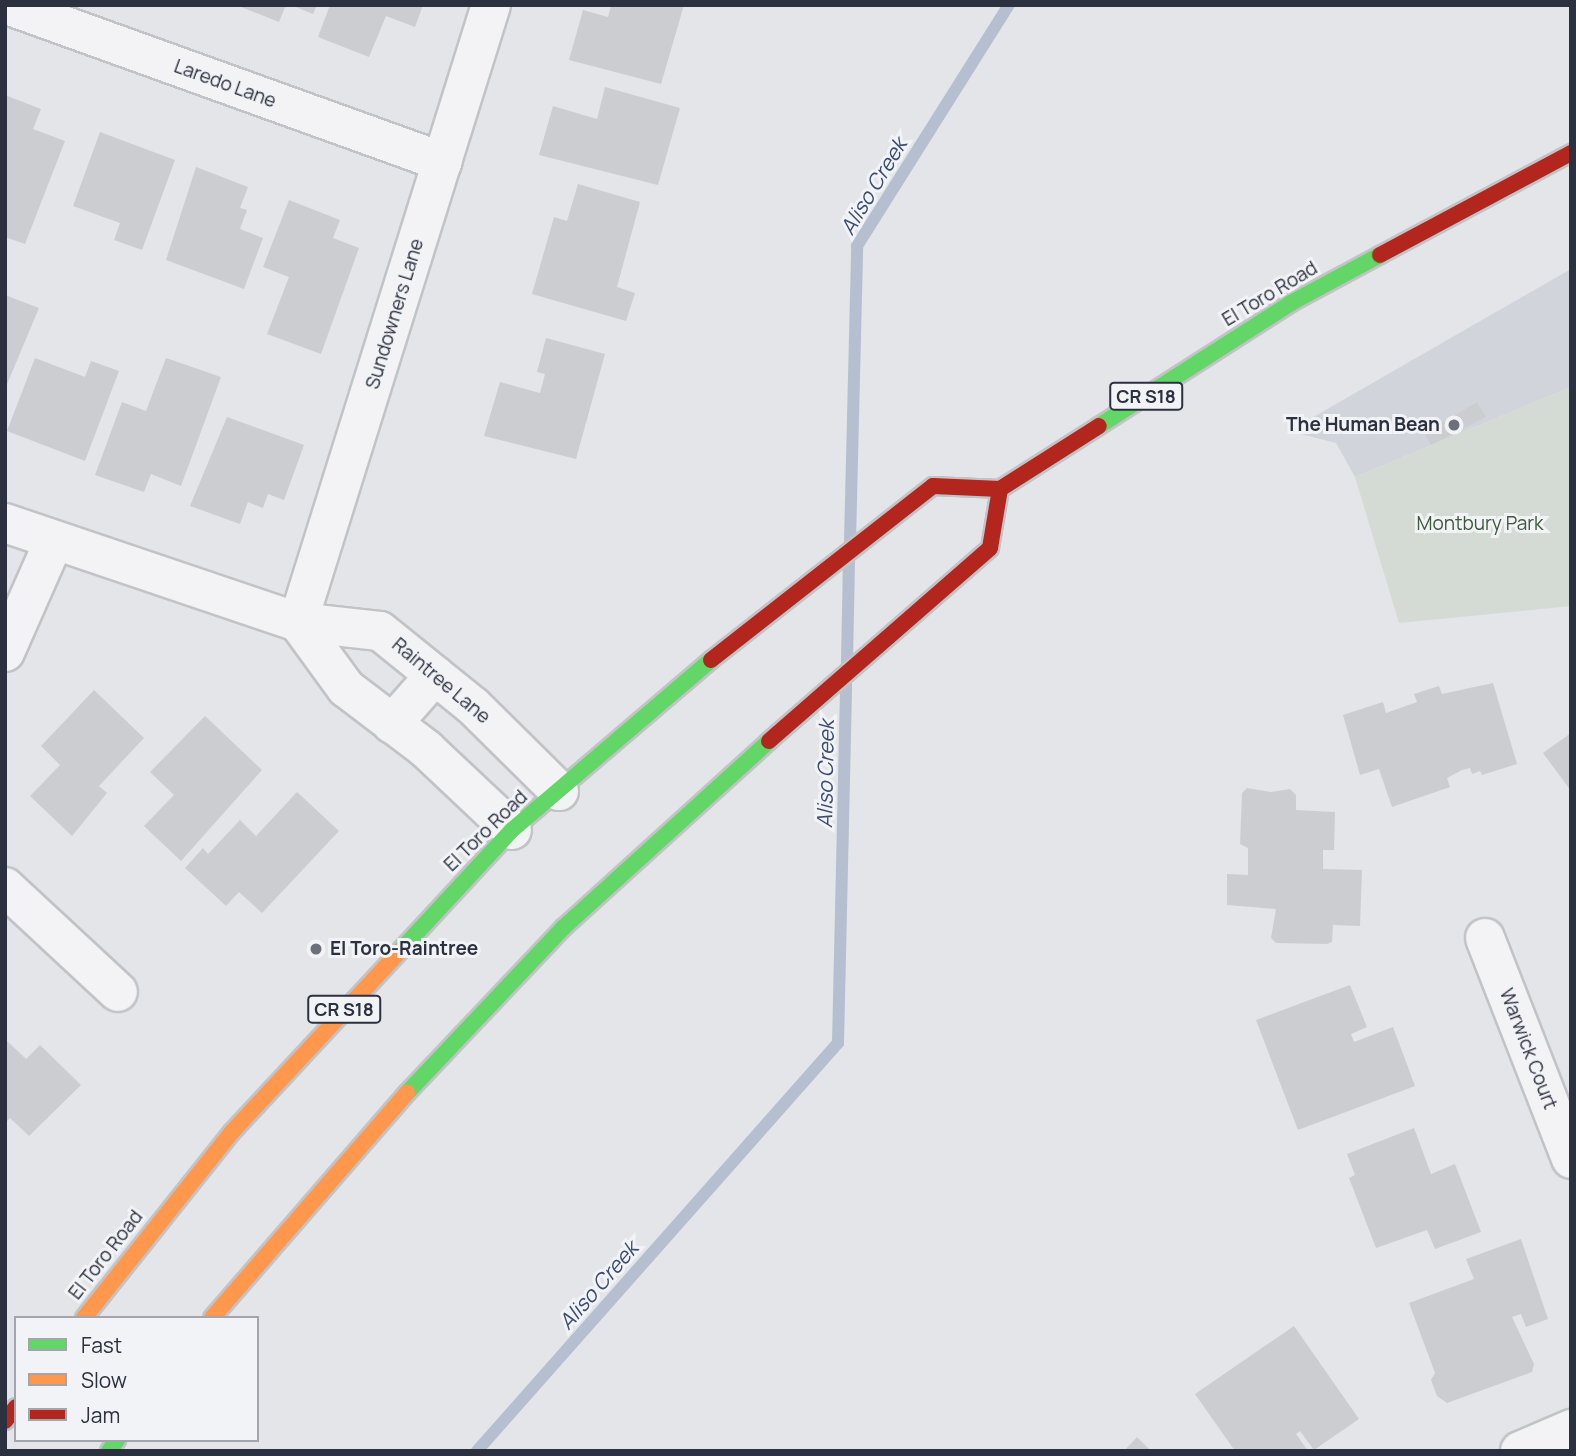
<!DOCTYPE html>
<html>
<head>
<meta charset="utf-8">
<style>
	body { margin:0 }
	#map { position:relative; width:1576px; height:1456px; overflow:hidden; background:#e3e5e8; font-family:Manrope,sans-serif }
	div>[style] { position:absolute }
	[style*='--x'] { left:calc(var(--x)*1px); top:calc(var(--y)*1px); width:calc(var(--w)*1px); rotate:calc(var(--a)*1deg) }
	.built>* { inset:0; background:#d2d4db }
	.green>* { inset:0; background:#d3dbd4 }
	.stream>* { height:12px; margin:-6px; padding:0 6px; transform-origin:6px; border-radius:6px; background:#b5bfd0 }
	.building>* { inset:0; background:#cccdd0 }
	.roads { filter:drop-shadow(2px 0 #c2c3c6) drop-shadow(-2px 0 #c2c3c6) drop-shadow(0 2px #c2c3c6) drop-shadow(0 -2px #c2c3c6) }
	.street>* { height:38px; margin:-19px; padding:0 19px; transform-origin:19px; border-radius:19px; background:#f3f3f5 }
	.fast>* { height:16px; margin:-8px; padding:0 8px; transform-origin:8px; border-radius:8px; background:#63d668 }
	.slow>* { height:16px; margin:-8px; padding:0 8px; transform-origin:8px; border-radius:8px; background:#ff974d }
	.jam>* { height:16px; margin:-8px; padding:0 8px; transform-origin:8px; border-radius:8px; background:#b3261e }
	.dots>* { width:19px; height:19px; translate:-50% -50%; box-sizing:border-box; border:4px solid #f2f3f7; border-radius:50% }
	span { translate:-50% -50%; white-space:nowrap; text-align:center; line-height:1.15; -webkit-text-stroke:6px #f2f3f7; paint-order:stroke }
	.shield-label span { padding:2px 5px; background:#f2f3f7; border:2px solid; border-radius:5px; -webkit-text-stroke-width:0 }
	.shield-label { font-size:18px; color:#2c313f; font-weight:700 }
	.street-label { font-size:19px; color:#2c313f }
	.poi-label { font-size:19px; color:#2c313f; font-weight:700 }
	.right { translate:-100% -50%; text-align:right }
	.left { translate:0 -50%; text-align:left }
	.park-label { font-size:19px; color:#3e593b }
	.water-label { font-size:21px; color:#3b4c6f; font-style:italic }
	.frame { position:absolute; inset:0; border:7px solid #2c313f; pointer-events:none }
	.legend { position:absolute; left:14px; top:1316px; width:245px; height:126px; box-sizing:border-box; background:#f2f3f7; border:2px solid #a3a5ad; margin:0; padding:9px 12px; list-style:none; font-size:21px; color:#2c313f }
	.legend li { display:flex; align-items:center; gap:14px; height:35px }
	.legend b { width:35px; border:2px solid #a3a5ad }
</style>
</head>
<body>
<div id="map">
	<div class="built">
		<div style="clip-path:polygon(1571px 269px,1571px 387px,1355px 477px,1336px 443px,1289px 431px)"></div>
	</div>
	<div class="green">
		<div style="clip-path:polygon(1571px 387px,1571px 606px,1399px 623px,1355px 477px)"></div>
	</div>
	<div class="stream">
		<div style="--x:850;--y:541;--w:295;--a:-88.6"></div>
		<div style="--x:857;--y:246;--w:285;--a:-57.8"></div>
		<div style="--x:847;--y:663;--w:104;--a:-88.9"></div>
		<div style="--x:477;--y:1451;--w:545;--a:-48.5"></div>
		<div style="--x:838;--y:1043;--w:358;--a:-88.7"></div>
	</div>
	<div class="building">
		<div style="clip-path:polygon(236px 5px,286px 5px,279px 22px)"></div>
		<div style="clip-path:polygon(291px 5px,317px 5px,313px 14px)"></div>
		<div style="clip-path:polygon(330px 5px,423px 5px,415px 27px,386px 16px,369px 57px,318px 37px)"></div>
		<div style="clip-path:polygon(611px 5px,684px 5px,661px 84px,569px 60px,583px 10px,608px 17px)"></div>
		<div style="clip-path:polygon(605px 87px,680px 108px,658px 185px,539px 155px,553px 106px,597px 119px)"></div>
		<div style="clip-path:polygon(5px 95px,41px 109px,33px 129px,65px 141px,25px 244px,5px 237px)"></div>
		<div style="clip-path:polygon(100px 132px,175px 160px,142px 250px,114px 240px,120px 223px,73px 206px)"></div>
		<div style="clip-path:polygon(196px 167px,248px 187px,240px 208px,247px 210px,240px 229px,263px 238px,244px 289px,166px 260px)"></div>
		<div style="clip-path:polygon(578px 184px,640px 202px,617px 287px,635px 293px,626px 321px,532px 294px,554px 217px,567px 221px)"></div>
		<div style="clip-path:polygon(289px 200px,340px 220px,333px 238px,359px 248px,321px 354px,267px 334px,289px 277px,263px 267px)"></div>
		<div style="clip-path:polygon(5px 295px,39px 308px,5px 389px)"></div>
		<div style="clip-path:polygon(546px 338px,605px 354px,576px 459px,484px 436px,500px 382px,540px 393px,545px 374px,537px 372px)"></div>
		<div style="clip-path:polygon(35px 358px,85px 377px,91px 361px,119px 371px,85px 461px,7px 431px)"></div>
		<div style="clip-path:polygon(166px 358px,221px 377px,181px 486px,151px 474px,144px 492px,95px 475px,122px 402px,146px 411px)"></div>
		<div style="clip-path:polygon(1477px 402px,1486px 417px,1431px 445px,1424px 433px)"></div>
		<div style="clip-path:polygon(227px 417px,304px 445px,284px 500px,268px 494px,263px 508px,248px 502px,240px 524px,190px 506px)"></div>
		<div style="clip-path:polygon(1493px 683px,1517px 764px,1482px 775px,1480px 771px,1472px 774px,1470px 768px,1462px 770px,1447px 778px,1450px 787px,1392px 807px,1379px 769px,1360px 775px,1343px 715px,1383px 702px,1386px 713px,1417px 702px,1414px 694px,1439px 686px,1442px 694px)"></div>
		<div style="clip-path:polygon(94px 690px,144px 738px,99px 786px,107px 793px,72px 836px,30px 796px,60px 765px,41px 746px)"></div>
		<div style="clip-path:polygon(205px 716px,262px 770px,181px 861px,144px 826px,174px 795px,150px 772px)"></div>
		<div style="clip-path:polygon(1571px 733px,1571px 791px,1543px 753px)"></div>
		<div style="clip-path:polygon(1247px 788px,1271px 792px,1290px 789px,1296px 795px,1296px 810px,1335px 812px,1334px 850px,1323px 850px,1323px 869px,1362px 870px,1360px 926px,1333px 925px,1332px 942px,1327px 944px,1276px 943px,1271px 938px,1276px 909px,1227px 905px,1227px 874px,1248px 875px,1248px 848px,1240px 844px,1242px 793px)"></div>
		<div style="clip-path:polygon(297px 792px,339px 831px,262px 913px,239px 892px,226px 906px,185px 868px,203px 848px,208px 854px,240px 820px,256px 836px)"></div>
		<div style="clip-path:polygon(1350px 985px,1367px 1027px,1351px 1034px,1354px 1042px,1393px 1027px,1415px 1086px,1298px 1130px,1256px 1020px)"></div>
		<div style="clip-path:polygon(5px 1039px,26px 1059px,40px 1045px,81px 1085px,29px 1136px,10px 1118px,5px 1123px)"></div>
		<div style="clip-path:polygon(1414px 1128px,1431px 1174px,1455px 1164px,1481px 1232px,1435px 1249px,1427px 1230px,1376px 1248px,1349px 1178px,1355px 1175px,1347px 1154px)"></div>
		<div style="clip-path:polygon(1521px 1239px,1548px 1319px,1526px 1327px,1521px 1314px,1512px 1317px,1534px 1364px,1532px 1372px,1447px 1403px,1437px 1396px,1431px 1380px,1435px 1373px,1409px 1303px,1474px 1279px,1466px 1259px)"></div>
		<div style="clip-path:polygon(1294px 1326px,1359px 1419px,1314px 1450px,1300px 1431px,1296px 1434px,1308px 1451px,1235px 1451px,1195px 1394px)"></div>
		<div style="clip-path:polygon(1137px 1437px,1151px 1451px,1124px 1451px)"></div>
	</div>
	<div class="roads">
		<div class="street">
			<div style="--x:7;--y:5;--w:463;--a:19.8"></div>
			<div style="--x:5;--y:523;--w:309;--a:18.7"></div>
			<div style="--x:298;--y:622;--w:82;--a:6.3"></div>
			<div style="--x:380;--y:631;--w:119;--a:38.9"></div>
			<div style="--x:473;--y:706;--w:121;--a:44.7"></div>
			<div style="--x:298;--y:622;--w:646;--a:-72.63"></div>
			<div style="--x:298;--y:622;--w:82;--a:54"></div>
			<div style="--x:346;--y:688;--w:101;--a:37.3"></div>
			<div style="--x:426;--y:749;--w:118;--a:43.3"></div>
			<div style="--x:5;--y:652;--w:121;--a:-66.2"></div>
			<div style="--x:392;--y:724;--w:65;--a:-48.7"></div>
			<div style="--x:5;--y:887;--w:154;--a:42.9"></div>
			<div style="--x:1485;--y:938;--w:237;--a:68.7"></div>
			<div style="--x:1520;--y:1451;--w:56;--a:-23.3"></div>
		</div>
		<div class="fast">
			<div style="--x:1099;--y:426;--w:228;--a:-32.6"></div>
			<div style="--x:1291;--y:303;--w:101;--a:-28.3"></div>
			<div style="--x:400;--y:951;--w:165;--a:-47.2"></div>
			<div style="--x:512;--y:830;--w:262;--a:-40.5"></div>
			<div style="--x:407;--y:1093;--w:227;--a:-46.6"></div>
			<div style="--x:563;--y:928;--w:278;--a:-42.2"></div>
			<div style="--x:109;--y:1451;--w:14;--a:-54"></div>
		</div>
		<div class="slow">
			<div style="--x:84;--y:1318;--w:236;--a:-51.5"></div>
			<div style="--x:231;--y:1133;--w:248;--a:-47.1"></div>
			<div style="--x:212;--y:1318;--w:298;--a:-49.1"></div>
		</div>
		<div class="jam">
			<div style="--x:1380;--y:255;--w:217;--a:-28.1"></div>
			<div style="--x:711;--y:660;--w:282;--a:-38.1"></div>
			<div style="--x:933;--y:486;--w:67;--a:2.6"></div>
			<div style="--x:1000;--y:489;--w:117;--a:-32.5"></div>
			<div style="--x:769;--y:741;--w:293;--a:-41.1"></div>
			<div style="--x:990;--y:548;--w:60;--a:-80.4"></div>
			<div style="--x:5;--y:1421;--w:18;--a:-52"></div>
		</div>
	</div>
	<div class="dots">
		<div style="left:1454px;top:425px;background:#6c707a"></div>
		<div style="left:316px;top:949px;background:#6c707a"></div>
	</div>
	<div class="shield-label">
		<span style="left:1146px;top:396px">CR S18</span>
		<span style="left:344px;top:1009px">CR S18</span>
	</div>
	<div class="street-label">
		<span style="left:225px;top:84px;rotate:20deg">Laredo Lane</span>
		<span style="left:1270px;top:294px;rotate:-31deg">El Toro Road</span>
		<span style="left:395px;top:314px;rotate:-73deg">Sundowners Lane</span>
		<span style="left:441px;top:681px;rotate:40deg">Raintree Lane</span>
		<span style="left:486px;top:831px;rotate:-44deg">El Toro Road</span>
		<span style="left:1528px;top:1049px;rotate:69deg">Warwick Court</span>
		<span style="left:106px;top:1255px;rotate:-52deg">El Toro Road</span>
	</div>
	<div class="poi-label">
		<span class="right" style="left:1440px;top:425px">The Human Bean</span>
		<span class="left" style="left:330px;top:949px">El Toro-Raintree</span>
	</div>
	<div class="park-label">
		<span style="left:1480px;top:524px">Montbury Park</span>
	</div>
	<div class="water-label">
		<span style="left:873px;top:186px;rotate:-59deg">Aliso Creek</span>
		<span style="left:825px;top:774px;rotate:-89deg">Aliso Creek</span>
		<span style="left:598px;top:1285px;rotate:-49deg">Aliso Creek</span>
	</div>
	<div class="frame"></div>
	<ul class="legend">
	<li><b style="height:9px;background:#63d668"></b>Fast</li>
	<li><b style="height:9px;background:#ff974d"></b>Slow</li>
	<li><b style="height:9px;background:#b3261e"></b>Jam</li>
	</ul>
</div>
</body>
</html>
